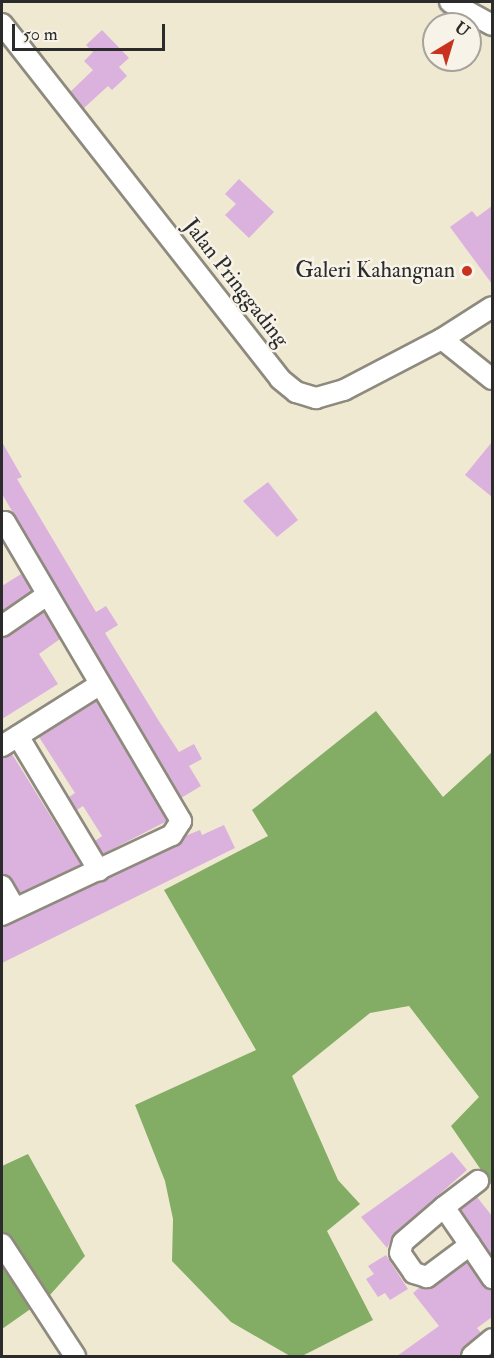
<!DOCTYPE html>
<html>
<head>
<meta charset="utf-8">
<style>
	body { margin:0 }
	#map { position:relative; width:494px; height:1358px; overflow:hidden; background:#f0e9d2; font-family:"IM FELL Double Pica",serif }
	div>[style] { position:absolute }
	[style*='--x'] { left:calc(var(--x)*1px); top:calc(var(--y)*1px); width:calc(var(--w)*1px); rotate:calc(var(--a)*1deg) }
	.forest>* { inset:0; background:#83ad65 }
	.building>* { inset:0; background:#dbb1de }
	.roads { filter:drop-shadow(2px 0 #8e8a7e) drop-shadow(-2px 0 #8e8a7e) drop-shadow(0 2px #8e8a7e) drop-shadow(0 -2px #8e8a7e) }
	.minor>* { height:20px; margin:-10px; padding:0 10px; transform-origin:10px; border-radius:10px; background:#fff }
	.dots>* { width:16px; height:16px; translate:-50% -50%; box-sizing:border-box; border:3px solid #f7f3e8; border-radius:50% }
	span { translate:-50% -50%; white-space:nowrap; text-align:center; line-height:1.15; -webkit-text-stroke:5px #f7f3e8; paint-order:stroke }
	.poi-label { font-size:22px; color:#2b2b2b }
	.right { translate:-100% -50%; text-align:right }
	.street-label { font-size:22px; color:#2b2b2b }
	.frame { position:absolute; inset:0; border:3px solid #2b2b2b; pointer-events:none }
	.north { position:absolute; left:422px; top:12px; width:60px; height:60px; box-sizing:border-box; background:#f7f3e8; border:2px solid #a5a39c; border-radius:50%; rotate:38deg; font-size:16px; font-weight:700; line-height:24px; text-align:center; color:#2b2b2b }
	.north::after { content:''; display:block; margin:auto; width:21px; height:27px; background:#c8321e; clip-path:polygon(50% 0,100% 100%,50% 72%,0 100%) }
	.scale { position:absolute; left:12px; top:24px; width:153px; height:27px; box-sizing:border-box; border:3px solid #2b2b2b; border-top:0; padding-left:8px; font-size:18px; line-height:21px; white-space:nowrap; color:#2b2b2b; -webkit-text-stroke:4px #f7f3e8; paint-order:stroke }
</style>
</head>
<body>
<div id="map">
	<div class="forest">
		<div style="clip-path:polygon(376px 711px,443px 797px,492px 752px,492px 1186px,451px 1126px,479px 1097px,409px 1006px,370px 1013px,292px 1076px,338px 1180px,360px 1204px,327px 1231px,373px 1320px,302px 1356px,290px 1356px,231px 1322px,172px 1261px,173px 1219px,165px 1181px,135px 1105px,256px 1050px,164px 890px,268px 836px,252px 810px)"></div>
		<div style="clip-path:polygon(28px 1154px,85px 1256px,49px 1296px,2px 1329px,2px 1166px)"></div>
	</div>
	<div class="building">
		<div style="clip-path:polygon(102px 30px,129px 58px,119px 67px,127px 76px,112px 90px,108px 86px,84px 108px,70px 92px,93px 70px,84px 61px,93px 52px,86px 45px)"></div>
		<div style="clip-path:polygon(239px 179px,274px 212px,249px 238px,225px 215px,236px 204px,225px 194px)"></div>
		<div style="clip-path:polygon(492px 206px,492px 284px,450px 227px,472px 211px,477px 217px)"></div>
		<div style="clip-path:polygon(2px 442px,22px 477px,17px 479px,96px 612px,106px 606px,118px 625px,105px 633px,157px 718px,179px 752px,194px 744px,202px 759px,189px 766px,201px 786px,181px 798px,2px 494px)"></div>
		<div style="clip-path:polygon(492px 442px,492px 497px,465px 475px)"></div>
		<div style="clip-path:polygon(268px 482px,298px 520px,277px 537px,243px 501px)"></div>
		<div style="clip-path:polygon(21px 574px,32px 591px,2px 612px,2px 586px)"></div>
		<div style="clip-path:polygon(44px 612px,60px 639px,39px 654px,58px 684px,2px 719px,2px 638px)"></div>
		<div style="clip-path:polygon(96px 701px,167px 821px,103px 854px,95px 841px,102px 836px,83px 806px,77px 810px,69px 797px,75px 793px,39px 737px)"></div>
		<div style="clip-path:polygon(12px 754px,81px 865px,20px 893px,12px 880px,2px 874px,2px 758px)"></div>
		<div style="clip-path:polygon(224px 825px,235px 848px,2px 963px,2px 927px,177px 846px,185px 836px,200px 830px,202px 835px)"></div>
		<div style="clip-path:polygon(452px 1152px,467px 1170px,395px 1233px,387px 1248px,361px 1217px)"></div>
		<div style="clip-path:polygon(477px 1197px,492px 1216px,492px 1257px,460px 1210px)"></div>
		<div style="clip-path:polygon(386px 1255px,408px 1289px,390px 1300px,385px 1293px,378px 1297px,366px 1279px,374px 1274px,368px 1266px)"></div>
		<div style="clip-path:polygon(467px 1262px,482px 1285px,492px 1290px,492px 1317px,477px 1328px,481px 1333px,464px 1347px,460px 1356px,397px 1356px,439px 1326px,413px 1293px,420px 1287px,434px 1287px)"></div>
	</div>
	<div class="roads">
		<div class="minor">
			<div style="--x:450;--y:2;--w:48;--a:28.7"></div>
			<div style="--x:2;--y:24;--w:451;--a:51.9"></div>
			<div style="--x:280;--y:379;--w:21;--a:39"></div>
			<div style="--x:296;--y:392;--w:21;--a:17"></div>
			<div style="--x:316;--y:398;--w:29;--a:-16"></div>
			<div style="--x:344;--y:390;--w:110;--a:-27.5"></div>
			<div style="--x:442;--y:339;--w:64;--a:38.7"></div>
			<div style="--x:442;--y:339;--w:59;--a:-32.6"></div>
			<div style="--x:2;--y:525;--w:4;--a:-45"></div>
			<div style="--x:5;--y:522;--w:347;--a:59.5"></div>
			<div style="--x:181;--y:821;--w:17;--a:123"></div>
			<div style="--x:172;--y:835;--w:188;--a:154.8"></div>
			<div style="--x:2;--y:626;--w:55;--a:-34.6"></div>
			<div style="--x:18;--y:736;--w:157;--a:59"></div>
			<div style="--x:2;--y:746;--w:115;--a:-32.2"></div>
			<div style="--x:2;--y:886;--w:24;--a:60"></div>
			<div style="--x:444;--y:1207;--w:43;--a:-37.4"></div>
			<div style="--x:2;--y:1244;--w:134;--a:56.9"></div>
			<div style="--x:470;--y:1245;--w:54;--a:143.3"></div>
			<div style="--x:427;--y:1277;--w:14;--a:-163"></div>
			<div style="--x:414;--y:1273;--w:24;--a:-125"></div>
			<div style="--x:400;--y:1253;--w:11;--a:-75"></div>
			<div style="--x:403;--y:1242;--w:54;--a:-40.5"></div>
			<div style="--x:444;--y:1207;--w:46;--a:55.6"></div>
			<div style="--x:470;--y:1245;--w:40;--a:56"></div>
			<div style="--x:472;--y:1356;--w:26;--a:-40"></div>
		</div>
	</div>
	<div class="dots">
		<div style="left:467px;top:271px;background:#c8321e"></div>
	</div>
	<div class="poi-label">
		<span class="right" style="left:455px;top:271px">Galeri Kahangnan</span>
	</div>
	<div class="street-label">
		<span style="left:236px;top:283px;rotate:52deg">Jalan Pringgading</span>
	</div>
	<div class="frame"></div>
	<div class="north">U</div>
	<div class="scale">50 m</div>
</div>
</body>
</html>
